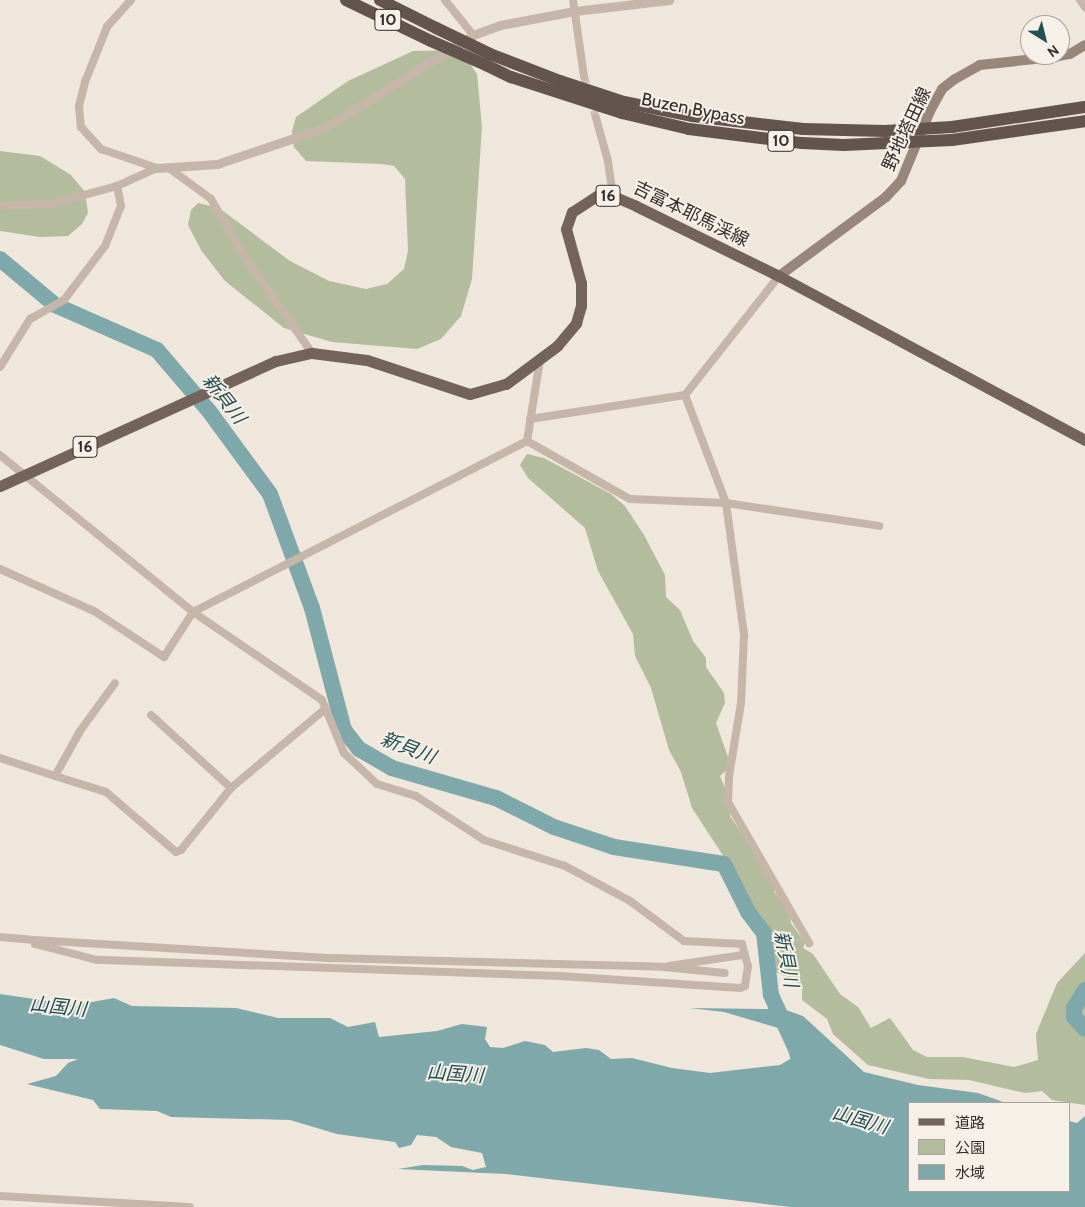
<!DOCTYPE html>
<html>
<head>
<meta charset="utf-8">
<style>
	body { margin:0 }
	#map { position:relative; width:1085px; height:1207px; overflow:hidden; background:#efe6dc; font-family:Cabin,"Noto Sans JP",sans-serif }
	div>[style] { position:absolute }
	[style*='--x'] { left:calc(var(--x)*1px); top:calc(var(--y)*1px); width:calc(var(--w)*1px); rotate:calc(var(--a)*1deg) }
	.green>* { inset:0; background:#b3bd9e }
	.water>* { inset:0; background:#7ea8a9 }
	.river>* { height:16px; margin:-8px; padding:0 8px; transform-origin:8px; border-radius:8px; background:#7ea8a9 }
	.minor-tunnel>* { height:8px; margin-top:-4px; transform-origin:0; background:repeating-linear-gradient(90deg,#cac1b8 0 8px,transparent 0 12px) }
	.minor>* { height:8px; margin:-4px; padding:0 4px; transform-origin:4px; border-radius:4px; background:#c6b6a9 }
	.tertiary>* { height:9px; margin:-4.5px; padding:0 4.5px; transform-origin:4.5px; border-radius:4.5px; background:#c6b6a9 }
	.secondary>* { height:10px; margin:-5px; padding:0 5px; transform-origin:5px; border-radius:5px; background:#99867b }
	.primary>* { height:11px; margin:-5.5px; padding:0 5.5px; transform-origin:5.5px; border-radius:5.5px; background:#74635b }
	.trunk>* { height:12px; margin:-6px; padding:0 6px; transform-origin:6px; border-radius:6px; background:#64544e }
	.trunk-bridge>* { height:12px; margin:-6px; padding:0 6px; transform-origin:6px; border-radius:6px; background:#64544e }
	span { translate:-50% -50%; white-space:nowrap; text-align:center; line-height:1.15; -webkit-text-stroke:4px #f7f0e8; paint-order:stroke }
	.shield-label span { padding:1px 4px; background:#f7f0e8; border:1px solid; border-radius:4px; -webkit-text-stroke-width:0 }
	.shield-label { font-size:16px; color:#342c28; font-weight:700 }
	.street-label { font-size:18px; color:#342c28 }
	.water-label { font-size:19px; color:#224f51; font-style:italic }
	.legend { position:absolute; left:908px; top:1102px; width:162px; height:90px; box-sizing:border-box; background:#f7f0e8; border:1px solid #a9a29b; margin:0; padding:6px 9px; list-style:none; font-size:15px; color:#342c28 }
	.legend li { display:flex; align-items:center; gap:10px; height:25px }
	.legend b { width:25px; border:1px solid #a9a29b }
	.north { position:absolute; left:1020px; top:15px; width:50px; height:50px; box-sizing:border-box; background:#f7f0e8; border:1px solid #a9a29b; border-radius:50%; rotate:144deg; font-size:14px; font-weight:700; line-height:20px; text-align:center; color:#342c28 }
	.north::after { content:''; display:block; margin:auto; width:18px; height:22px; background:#224f51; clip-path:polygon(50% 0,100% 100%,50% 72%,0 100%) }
</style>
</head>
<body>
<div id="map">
	<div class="green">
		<div style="clip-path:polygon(460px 50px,477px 74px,482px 127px,472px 279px,461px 316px,441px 339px,417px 349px,332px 342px,284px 328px,225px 281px,201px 250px,188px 225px,191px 210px,198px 203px,219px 208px,290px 261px,329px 281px,366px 289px,387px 284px,404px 269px,408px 251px,405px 179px,394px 166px,381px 164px,306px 161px,294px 147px,292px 131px,296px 117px,348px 81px,413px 51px)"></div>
		<div style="clip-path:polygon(0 151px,40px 156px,71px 175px,85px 192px,88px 213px,82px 224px,68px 236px,40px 237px,0 231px)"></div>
		<div style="clip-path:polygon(527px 454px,544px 458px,611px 494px,625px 506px,644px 535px,665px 575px,666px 597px,680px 610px,693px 641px,706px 658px,706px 667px,724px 693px,725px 703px,716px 723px,728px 757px,729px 768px,720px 776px,731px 803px,730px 816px,775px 882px,774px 892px,789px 909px,791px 923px,805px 943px,803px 948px,813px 954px,840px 994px,858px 1007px,871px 1028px,890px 1018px,913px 1050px,927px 1057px,963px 1057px,1014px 1067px,1038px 1060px,1036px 1034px,1057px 983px,1085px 953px,1085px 1105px,1052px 1100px,1042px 1091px,1025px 1093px,969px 1080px,929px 1079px,868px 1065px,833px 1034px,827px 1019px,802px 1000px,802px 988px,793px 979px,773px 971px,766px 960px,770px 941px,766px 929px,753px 912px,724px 857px,692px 808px,681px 772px,669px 750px,651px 688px,635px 656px,633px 634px,598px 571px,585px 528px,528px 478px,520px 465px)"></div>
	</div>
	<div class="water">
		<div style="clip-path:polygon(767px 986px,772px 986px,780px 1008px,803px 1016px,864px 1072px,918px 1085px,978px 1093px,1006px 1103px,909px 1103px,909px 1191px,1069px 1191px,1069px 1121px,1077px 1123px,1085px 1116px,1085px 1207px,791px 1207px,506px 1174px,398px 1169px,423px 1165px,462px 1166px,473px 1170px,486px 1167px,482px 1153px,451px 1147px,436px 1137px,417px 1135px,411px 1145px,399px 1148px,395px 1142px,337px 1134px,290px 1120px,171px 1117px,157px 1111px,100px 1109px,93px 1100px,27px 1084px,56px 1076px,68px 1063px,78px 1059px,44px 1059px,0 1045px,0 994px,75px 1005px,114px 998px,132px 1006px,236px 1008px,278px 1018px,330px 1018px,348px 1027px,375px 1022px,379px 1037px,437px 1031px,462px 1024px,487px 1027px,485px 1039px,490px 1047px,503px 1048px,525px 1041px,545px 1045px,553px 1052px,586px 1048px,599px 1050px,611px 1059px,632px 1058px,672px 1068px,710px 1073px,780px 1065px,795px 1056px,800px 1047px,782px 1035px,795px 1033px,724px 1012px,690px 1008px,768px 1009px)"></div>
	</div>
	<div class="river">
		<div style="--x:0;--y:259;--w:72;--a:39.9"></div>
		<div style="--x:55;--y:305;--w:111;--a:23.8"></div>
		<div style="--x:157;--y:350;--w:80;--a:49.6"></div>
		<div style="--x:209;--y:411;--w:103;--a:53.7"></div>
		<div style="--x:270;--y:494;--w:121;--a:69.8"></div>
		<div style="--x:312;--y:608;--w:126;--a:75.3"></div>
		<div style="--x:344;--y:730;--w:24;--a:52"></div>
		<div style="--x:359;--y:749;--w:38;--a:30"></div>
		<div style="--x:392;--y:768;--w:108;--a:16.1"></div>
		<div style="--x:496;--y:798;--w:65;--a:26.6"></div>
		<div style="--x:554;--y:827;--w:63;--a:18.4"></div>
		<div style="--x:614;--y:847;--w:111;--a:8.8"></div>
		<div style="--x:724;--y:864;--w:54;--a:63.4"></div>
		<div style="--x:748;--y:912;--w:26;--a:53"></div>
		<div style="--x:764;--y:933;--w:62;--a:83.6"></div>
		<div style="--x:771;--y:995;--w:60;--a:65.2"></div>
		<div style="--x:796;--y:1049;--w:24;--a:75"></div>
		<div style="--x:1085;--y:990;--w:21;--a:121"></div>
		<div style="--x:1074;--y:1008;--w:9;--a:90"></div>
		<div style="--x:1074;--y:1017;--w:16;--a:47"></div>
	</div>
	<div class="minor-tunnel">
		<div style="--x:584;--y:76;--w:44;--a:74.1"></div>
	</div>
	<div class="minor">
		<div style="--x:131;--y:0;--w:36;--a:132"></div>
		<div style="--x:107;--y:27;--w:59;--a:111.8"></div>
		<div style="--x:85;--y:82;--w:25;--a:104"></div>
		<div style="--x:79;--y:106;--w:21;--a:85"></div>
		<div style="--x:81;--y:127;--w:30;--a:48"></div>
		<div style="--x:101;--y:149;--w:59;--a:18.7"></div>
		<div style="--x:445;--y:0;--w:45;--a:51.3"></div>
		<div style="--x:573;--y:0;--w:77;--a:81.8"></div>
		<div style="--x:1080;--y:0;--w:9;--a:54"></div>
		<div style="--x:596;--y:118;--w:45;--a:74.4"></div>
		<div style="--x:608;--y:161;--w:35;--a:82"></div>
		<div style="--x:169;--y:168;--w:52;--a:36.4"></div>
		<div style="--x:211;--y:199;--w:66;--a:59.9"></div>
		<div style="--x:244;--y:256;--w:118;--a:55"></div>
		<div style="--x:0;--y:206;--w:51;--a:-2.2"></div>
		<div style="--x:51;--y:204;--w:68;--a:-15.3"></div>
		<div style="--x:117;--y:186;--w:44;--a:-24.2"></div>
		<div style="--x:0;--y:367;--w:57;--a:-58"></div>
		<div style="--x:30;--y:319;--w:39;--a:-29"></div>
		<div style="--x:64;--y:300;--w:68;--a:-52.8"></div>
		<div style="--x:105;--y:246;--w:43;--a:-68.2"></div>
		<div style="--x:121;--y:206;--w:20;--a:-101"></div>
		<div style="--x:685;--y:395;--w:116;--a:69.2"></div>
		<div style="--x:726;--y:503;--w:133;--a:82.2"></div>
		<div style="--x:744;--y:635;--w:68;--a:92.5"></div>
		<div style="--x:741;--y:703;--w:74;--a:99.3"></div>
		<div style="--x:729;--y:776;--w:26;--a:92"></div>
		<div style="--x:728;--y:802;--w:163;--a:60.1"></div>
		<div style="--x:530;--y:419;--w:157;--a:-8.8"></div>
		<div style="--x:685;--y:395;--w:152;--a:-51.7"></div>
		<div style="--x:527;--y:441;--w:118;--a:29.4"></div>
		<div style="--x:630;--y:499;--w:96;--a:2.4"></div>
		<div style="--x:726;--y:503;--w:155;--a:8.5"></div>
		<div style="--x:0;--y:455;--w:249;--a:39.1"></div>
		<div style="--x:193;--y:612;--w:156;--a:34.3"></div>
		<div style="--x:322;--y:700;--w:57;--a:67.5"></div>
		<div style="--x:344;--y:753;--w:45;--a:43.2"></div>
		<div style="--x:377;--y:784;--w:41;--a:17.1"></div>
		<div style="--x:416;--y:796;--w:81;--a:32.9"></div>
		<div style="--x:484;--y:840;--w:85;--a:17.8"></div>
		<div style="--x:565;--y:866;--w:74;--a:28.3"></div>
		<div style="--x:630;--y:901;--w:67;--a:36.5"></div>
		<div style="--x:684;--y:941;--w:58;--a:3"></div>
		<div style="--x:742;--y:944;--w:23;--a:75"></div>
		<div style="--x:748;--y:966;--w:20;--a:99"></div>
		<div style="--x:745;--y:986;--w:5;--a:158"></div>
		<div style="--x:740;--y:988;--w:180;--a:-176.2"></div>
		<div style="--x:560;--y:976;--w:463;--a:-178"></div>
		<div style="--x:97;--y:960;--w:64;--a:-165.5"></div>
		<div style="--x:35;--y:944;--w:4;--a:-104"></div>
		<div style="--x:34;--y:940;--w:34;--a:-175"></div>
		<div style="--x:0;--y:569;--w:103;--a:24.1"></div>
		<div style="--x:94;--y:611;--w:84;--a:33.3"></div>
		<div style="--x:164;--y:657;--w:54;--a:-57.2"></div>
		<div style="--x:193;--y:612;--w:375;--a:-27.1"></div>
		<div style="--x:527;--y:441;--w:82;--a:-80.9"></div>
		<div style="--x:151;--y:715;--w:108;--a:42.4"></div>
		<div style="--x:0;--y:758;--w:58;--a:18.1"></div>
		<div style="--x:55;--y:776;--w:51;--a:-60.9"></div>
		<div style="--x:80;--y:731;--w:59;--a:-53.9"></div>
		<div style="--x:55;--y:776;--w:53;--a:17.4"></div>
		<div style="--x:106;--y:792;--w:92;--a:40.6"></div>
		<div style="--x:176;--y:852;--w:5;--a:-22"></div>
		<div style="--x:181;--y:850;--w:80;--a:-51.1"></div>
		<div style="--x:231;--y:788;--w:123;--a:-40"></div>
		<div style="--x:34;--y:940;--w:298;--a:3.5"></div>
		<div style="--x:331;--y:958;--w:333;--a:1.5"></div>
		<div style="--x:664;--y:967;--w:61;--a:5.6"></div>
		<div style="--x:669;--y:966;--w:75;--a:-8.5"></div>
		<div style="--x:0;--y:1196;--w:190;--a:3.3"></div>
	</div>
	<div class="tertiary">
		<div style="--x:157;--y:168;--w:60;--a:-3.8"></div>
		<div style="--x:217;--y:164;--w:115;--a:-18.7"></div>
		<div style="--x:326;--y:127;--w:173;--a:-32"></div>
		<div style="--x:473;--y:35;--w:29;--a:-20"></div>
		<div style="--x:500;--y:25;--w:76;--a:-10.6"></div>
		<div style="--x:575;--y:11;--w:95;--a:-6.7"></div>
	</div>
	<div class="secondary">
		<div style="--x:779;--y:276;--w:133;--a:-36.4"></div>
		<div style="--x:886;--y:197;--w:22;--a:-47"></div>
		<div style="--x:901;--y:181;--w:76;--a:-67.5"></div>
		<div style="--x:930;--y:111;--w:25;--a:-61"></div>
		<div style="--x:942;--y:89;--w:16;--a:-38"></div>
		<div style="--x:955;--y:79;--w:29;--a:-29"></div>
		<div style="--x:980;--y:65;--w:74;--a:-6.2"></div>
		<div style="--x:1054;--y:57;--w:16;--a:-11"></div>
		<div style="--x:1070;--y:54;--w:17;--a:-31"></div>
	</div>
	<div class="primary">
		<div style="--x:0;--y:486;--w:303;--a:-24.4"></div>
		<div style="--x:276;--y:361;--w:37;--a:-13"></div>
		<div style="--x:312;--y:353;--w:55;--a:7.3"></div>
		<div style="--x:367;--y:360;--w:108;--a:18.3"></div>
		<div style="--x:470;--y:394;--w:37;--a:-16"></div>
		<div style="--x:506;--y:384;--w:64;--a:-36.7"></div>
		<div style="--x:557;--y:346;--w:30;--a:-50"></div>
		<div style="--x:576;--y:323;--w:18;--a:-74"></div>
		<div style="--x:581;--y:306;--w:23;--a:-90"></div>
		<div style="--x:581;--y:283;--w:56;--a:-105.5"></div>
		<div style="--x:566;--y:229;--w:18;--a:-71"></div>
		<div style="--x:572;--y:212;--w:30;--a:-33"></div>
		<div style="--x:597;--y:196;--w:16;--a:0"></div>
		<div style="--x:613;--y:196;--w:25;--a:23"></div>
		<div style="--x:636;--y:206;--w:159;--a:26.1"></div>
		<div style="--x:779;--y:276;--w:347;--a:28.2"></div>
	</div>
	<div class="trunk">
		<div style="--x:346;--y:0;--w:94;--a:25.8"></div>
		<div style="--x:380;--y:0;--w:63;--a:26.6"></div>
		<div style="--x:490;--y:54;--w:75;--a:21.1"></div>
		<div style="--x:560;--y:81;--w:67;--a:18.2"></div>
		<div style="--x:624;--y:102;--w:69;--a:11.6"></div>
		<div style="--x:692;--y:116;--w:112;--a:6.7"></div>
		<div style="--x:803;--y:129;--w:82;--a:1.4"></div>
		<div style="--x:885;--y:131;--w:67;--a:-3.4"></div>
		<div style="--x:952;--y:127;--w:134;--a:-8.6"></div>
		<div style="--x:486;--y:65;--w:28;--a:26"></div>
		<div style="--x:511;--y:77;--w:117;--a:18"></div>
		<div style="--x:622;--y:113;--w:69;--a:13.4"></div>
		<div style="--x:689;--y:129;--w:114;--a:7.1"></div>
		<div style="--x:802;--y:143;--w:42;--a:2.7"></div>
		<div style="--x:844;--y:145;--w:108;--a:-2.7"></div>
		<div style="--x:952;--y:140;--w:134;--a:-8.1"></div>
	</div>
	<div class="trunk-bridge">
		<div style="--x:436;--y:28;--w:60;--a:25.7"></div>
		<div style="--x:431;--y:41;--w:60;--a:23.6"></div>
	</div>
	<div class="shield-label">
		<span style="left:388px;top:20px">10</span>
		<span style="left:781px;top:141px">10</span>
		<span style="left:608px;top:196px">16</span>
		<span style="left:85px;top:447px">16</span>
	</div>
	<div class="street-label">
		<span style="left:693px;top:109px;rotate:11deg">Buzen Bypass</span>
		<span style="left:907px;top:129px;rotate:-65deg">野地塔田線</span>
		<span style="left:691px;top:214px;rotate:26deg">吉富本耶馬渓線</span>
	</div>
	<div class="water-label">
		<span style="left:224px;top:399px;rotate:52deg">新貝川</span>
		<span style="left:408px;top:748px;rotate:21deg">新貝川</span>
		<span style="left:786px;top:959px;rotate:79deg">新貝川</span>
		<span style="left:58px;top:1007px;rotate:6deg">山国川</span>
		<span style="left:455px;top:1074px;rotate:4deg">山国川</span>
		<span style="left:860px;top:1120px;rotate:16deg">山国川</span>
	</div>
	<ul class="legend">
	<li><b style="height:6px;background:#74635b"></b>道路</li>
	<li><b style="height:14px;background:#b3bd9e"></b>公園</li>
	<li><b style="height:14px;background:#7ea8a9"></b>水域</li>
	</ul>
	<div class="north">N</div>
</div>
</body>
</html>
